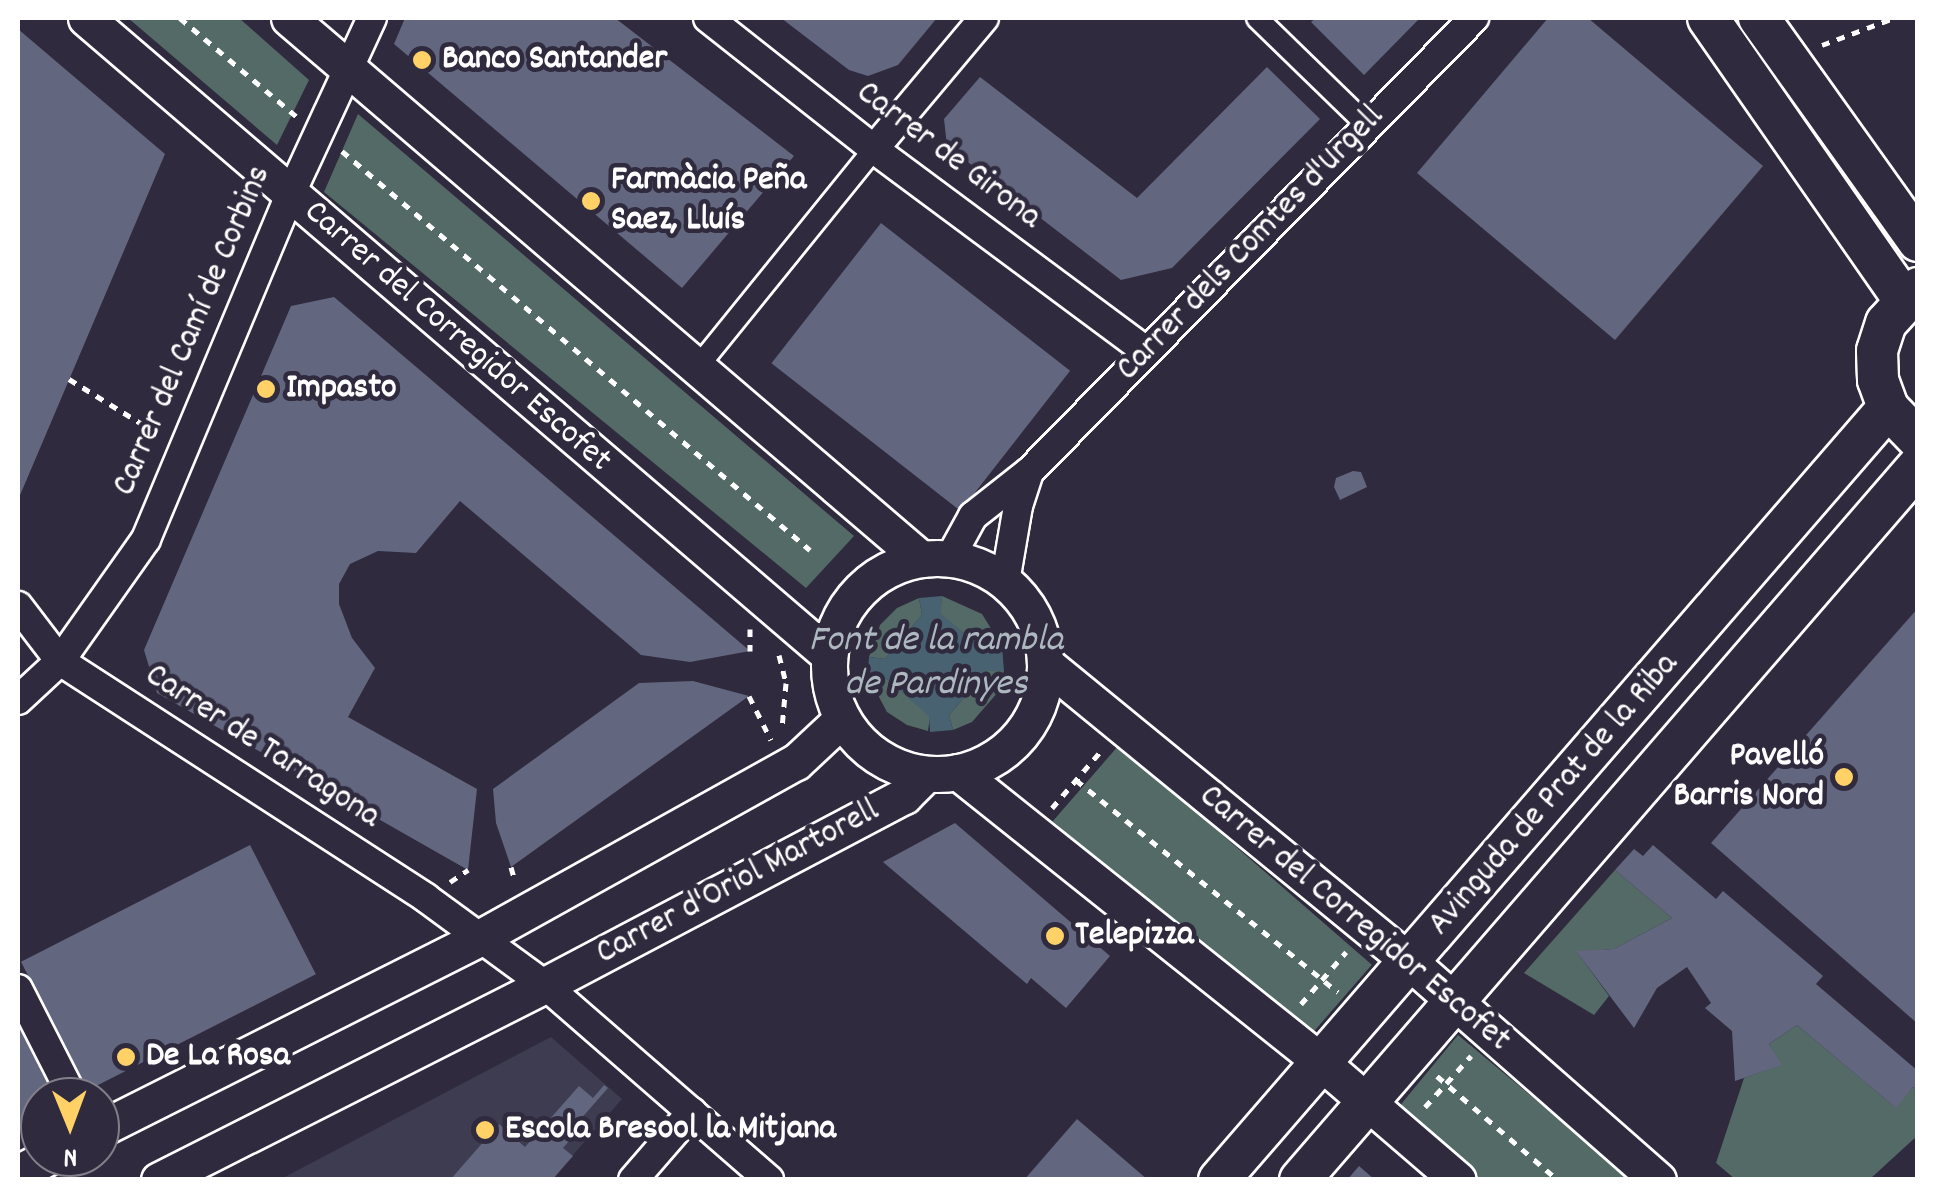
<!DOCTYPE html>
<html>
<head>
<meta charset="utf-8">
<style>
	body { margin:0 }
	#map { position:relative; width:1935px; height:1197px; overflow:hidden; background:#2f2a3d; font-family:Dekko,sans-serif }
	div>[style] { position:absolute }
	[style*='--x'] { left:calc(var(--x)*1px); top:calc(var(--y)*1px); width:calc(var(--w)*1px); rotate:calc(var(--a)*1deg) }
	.built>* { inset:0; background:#3e3c51 }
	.green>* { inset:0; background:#546a66; transform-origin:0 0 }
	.water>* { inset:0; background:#496272 }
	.building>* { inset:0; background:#62667f; transform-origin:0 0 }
	.path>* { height:5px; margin-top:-2.5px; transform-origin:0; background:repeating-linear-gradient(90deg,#fff 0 8px,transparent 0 16px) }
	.roads { filter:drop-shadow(2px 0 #fff) drop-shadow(-2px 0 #fff) drop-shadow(0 2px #fff) drop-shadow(0 -2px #fff) }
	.pedestrian>* { height:20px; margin:-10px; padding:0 10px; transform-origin:10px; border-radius:10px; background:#2f2a3d }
	.minor>* { height:28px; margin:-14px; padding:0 14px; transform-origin:14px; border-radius:14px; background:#2f2a3d }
	.tertiary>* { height:35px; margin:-17.5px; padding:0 17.5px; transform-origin:17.5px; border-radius:17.5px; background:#2f2a3d }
	.tertiary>.ring { margin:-17.5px; padding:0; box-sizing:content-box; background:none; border:35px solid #2f2a3d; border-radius:50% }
	.secondary>* { height:40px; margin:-20px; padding:0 20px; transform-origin:20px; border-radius:20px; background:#2f2a3d }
	.dots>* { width:28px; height:28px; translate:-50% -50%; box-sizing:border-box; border:5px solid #2f2a3d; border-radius:50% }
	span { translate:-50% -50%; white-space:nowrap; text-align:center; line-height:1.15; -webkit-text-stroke:9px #2f2a3d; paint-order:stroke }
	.poi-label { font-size:35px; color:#fff; font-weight:700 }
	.left { translate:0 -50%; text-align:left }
	.right { translate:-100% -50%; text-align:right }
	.street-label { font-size:35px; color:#fff }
	.water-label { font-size:38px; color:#adb8c0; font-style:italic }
	.frame { position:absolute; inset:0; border:20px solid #fff; pointer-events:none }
	.north { position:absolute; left:20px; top:1077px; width:100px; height:100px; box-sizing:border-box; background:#2f2a3d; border:2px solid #827f8b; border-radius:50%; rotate:179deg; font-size:28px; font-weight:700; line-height:40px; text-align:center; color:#fff }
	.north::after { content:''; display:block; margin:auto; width:35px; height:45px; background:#ffd166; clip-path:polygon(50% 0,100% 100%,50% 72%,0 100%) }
</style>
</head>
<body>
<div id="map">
	<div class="built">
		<div style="clip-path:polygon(551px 1037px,622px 1099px,552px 1179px,279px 1180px)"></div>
	</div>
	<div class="green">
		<div style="clip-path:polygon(128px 18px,239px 18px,309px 80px,277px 145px)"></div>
		<div style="clip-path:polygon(358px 114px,854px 536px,806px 588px,324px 192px)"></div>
		<div style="clip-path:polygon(942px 596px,982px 614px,1002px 646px,985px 651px,940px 614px)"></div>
		<div style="clip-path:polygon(919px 598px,922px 615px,885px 659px,869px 657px,880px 625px,897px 608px)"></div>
		<div style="clip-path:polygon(986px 671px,1004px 671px,999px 691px,972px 722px,953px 730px,949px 715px)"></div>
		<div style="clip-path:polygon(886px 678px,930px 716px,928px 731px,907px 725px,887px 712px,871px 682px)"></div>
		<div style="left:1119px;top:745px;width:335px;height:101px;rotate:41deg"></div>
		<div style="clip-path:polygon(1615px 870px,1672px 918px,1614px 949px,1577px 952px,1609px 996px,1594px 1015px,1524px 973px)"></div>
		<div style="clip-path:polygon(1797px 1025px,1895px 1107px,1913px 1087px,1917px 1090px,1917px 1136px,1870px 1179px,1735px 1179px,1716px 1163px,1744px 1078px,1781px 1065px,1769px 1044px)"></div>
		<div style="clip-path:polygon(1458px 1035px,1631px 1179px,1471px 1179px,1393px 1114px)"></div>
	</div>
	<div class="water">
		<div style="clip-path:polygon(942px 596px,941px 614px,984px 651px,1002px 646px,1004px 671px,986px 671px,949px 715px,953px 730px,930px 732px,929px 716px,886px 678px,871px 682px,868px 670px,869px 657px,885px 659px,922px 615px,919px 598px)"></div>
	</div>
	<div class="building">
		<div style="clip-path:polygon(405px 18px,615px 18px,794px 156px,682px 288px,394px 44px)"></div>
		<div style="clip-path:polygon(781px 18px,937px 18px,898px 65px,868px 76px,849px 70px)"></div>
		<div style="clip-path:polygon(1316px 18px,1420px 18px,1364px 75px,1311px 22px)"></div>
		<div style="clip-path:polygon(1548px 18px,1588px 18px,1763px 166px,1615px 340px,1417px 173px)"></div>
		<div style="clip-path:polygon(18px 29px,165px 154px,18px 500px,20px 281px)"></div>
		<div style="clip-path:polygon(1267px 67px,1320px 119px,1172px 268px,1121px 280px,947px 146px,944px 119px,980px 77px,1137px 198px)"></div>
		<div style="left:881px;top:223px;width:240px;height:178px;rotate:38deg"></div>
		<div style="clip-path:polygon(334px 297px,750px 651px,690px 662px,641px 655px,460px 501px,416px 553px,378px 551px,350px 564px,339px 584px,339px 604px,352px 638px,375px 668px,348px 717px,477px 789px,468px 870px,157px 693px,144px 650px,291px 306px)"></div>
		<div style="clip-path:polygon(1353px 471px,1361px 472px,1367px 487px,1340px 500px,1334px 487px,1336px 478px)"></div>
		<div style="clip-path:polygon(1918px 608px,1918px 1024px,1711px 843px)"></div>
		<div style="clip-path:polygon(693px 681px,749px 696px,511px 867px,496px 823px,493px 789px,639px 683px)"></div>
		<div style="clip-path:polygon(955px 823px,1110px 956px,1066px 1008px,1031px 978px,1027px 984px,883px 862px)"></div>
		<div style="left:250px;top:845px;width:145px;height:257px;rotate:63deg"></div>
		<div style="clip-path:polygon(1653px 845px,1716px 899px,1723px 891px,1823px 976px,1816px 984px,1918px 1071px,1918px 1090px,1913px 1087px,1896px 1108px,1797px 1025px,1769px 1044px,1782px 1065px,1735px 1081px,1732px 1031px,1705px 1008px,1711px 1003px,1687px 967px,1657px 988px,1634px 1028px,1576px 951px,1614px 949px,1672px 918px,1615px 870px,1634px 849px,1643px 856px)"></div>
		<div style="clip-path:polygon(18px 1025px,56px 1097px,40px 1097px,40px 1120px,18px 1131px)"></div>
		<div style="clip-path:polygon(604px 1085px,608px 1088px,571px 1130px,575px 1134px,563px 1148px,573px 1156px,552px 1180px,450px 1180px,499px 1124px,525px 1147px,579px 1086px,593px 1098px)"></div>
		<div style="clip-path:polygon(1077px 1119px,1148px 1180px,1024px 1180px)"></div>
		<div style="clip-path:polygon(1359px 1166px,1375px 1180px,1347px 1180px)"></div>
	</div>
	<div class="path">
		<div style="--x:180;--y:18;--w:152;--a:40.2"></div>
		<div style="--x:1822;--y:45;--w:77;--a:-20.6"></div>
		<div style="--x:342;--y:151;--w:615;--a:40.45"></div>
		<div style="--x:69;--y:379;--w:107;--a:31.6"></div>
		<div style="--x:750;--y:629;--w:22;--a:90"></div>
		<div style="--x:779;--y:655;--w:29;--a:76"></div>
		<div style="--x:786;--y:683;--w:45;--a:95.1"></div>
		<div style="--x:749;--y:696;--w:49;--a:63.4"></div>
		<div style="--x:1076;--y:780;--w:337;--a:39"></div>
		<div style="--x:1052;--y:808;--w:74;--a:-49.4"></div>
		<div style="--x:511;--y:867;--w:15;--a:74"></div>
		<div style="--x:450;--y:882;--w:22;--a:-34"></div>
		<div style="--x:1301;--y:1004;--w:69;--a:-49.1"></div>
		<div style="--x:1437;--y:1076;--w:160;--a:40.7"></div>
		<div style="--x:1425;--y:1107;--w:69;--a:-48"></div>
	</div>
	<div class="roads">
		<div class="pedestrian">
			<div style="--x:1257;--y:18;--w:153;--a:44.2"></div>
			<div style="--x:696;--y:369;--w:283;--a:-51"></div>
		</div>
		<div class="minor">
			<div style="--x:708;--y:18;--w:211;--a:38.3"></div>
			<div style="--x:874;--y:149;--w:339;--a:36.6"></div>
			<div style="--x:874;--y:149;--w:171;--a:-50"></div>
			<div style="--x:950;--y:558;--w:48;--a:-61.3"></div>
			<div style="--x:973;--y:516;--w:71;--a:-38.2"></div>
			<div style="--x:1029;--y:472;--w:636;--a:-45.57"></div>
			<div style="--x:1005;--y:582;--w:77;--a:-80.3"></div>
			<div style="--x:1018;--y:506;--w:36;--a:-72"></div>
			<div style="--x:18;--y:606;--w:69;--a:52.6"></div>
			<div style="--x:60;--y:661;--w:436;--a:32.9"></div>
			<div style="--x:426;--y:898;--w:147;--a:36.2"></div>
			<div style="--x:545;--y:985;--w:297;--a:41"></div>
			<div style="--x:18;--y:700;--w:57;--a:-42.9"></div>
			<div style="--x:60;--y:661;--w:149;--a:-54.8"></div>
			<div style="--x:146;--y:539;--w:375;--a:-67.3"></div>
			<div style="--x:291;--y:193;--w:193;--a:-65.2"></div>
			<div style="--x:18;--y:989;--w:121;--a:63"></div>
			<div style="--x:633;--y:1180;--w:90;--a:-49.1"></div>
		</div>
		<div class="tertiary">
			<div style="--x:86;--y:18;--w:979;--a:40.61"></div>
			<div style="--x:289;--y:18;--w:832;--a:40.56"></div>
			<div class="ring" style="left:829px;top:558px;width:181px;height:181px"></div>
			<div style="--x:1046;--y:664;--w:470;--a:39.3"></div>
			<div style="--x:1410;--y:962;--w:330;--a:41.3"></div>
			<div style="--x:958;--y:772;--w:466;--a:38.6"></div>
			<div style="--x:1322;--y:1063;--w:179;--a:40.7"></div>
			<div style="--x:100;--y:1129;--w:427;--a:-26.7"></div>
			<div style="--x:481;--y:937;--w:360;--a:-29.1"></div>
			<div style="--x:796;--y:762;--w:63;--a:-43.1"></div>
			<div style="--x:18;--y:1173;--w:34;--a:-28"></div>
			<div style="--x:159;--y:1180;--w:432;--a:-26.8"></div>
			<div style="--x:545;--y:985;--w:406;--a:-27.8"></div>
			<div style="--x:904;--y:796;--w:31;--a:-45"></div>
		</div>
		<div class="secondary">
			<div style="--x:1708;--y:18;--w:342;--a:55.2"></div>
			<div style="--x:1759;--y:18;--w:274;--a:54.5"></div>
			<div style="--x:1918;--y:288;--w:47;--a:132.4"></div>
			<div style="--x:1886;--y:323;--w:29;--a:108"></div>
			<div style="--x:1877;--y:351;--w:29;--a:88"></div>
			<div style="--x:1878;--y:380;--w:30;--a:70"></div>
			<div style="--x:1888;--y:408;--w:43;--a:45.9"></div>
			<div style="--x:1219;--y:1180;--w:1022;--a:-49.09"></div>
			<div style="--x:1300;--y:1180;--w:944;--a:-49.12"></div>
		</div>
	</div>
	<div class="dots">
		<div style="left:422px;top:60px;background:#ffd166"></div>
		<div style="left:591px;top:201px;background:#ffd166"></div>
		<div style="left:266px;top:389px;background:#ffd166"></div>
		<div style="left:1844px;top:777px;background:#ffd166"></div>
		<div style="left:1055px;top:936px;background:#ffd166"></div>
		<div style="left:126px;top:1057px;background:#ffd166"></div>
		<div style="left:485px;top:1130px;background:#ffd166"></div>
	</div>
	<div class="poi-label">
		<span class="left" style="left:442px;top:60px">Banco Santander</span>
		<span class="left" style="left:611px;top:201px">Farmàcia Peña<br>Saez, Lluís</span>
		<span class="left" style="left:286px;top:389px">Impasto</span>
		<span class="right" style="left:1824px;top:777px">Pavelló<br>Barris Nord</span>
		<span class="left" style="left:1075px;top:936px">Telepizza</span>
		<span class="left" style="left:146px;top:1057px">De La Rosa</span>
		<span class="left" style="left:505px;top:1130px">Escola Bresool la Mitjana</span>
	</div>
	<div class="street-label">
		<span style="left:948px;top:156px;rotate:37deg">Carrer de Girona</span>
		<span style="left:1251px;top:244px;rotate:-46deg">Carrer dels Comtes d'Urgell</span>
		<span style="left:193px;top:331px;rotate:-67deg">Carrer del Camí de Corbins</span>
		<span style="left:457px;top:337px;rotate:41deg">Carrer del Corregidor Escofet</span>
		<span style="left:262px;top:747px;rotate:33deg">Carrer de Tarragona</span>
		<span style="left:1554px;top:795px;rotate:-49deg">Avinguda de Prat de la Riba</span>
		<span style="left:738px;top:883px;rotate:-28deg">Carrer d'Oriol Martorell</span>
		<span style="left:1354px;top:919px;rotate:40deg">Carrer del Corregidor Escofet</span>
	</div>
	<div class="water-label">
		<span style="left:936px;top:664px">Font de la rambla<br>de Pardinyes</span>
	</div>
	<div class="frame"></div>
	<div class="north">N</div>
</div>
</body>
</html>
